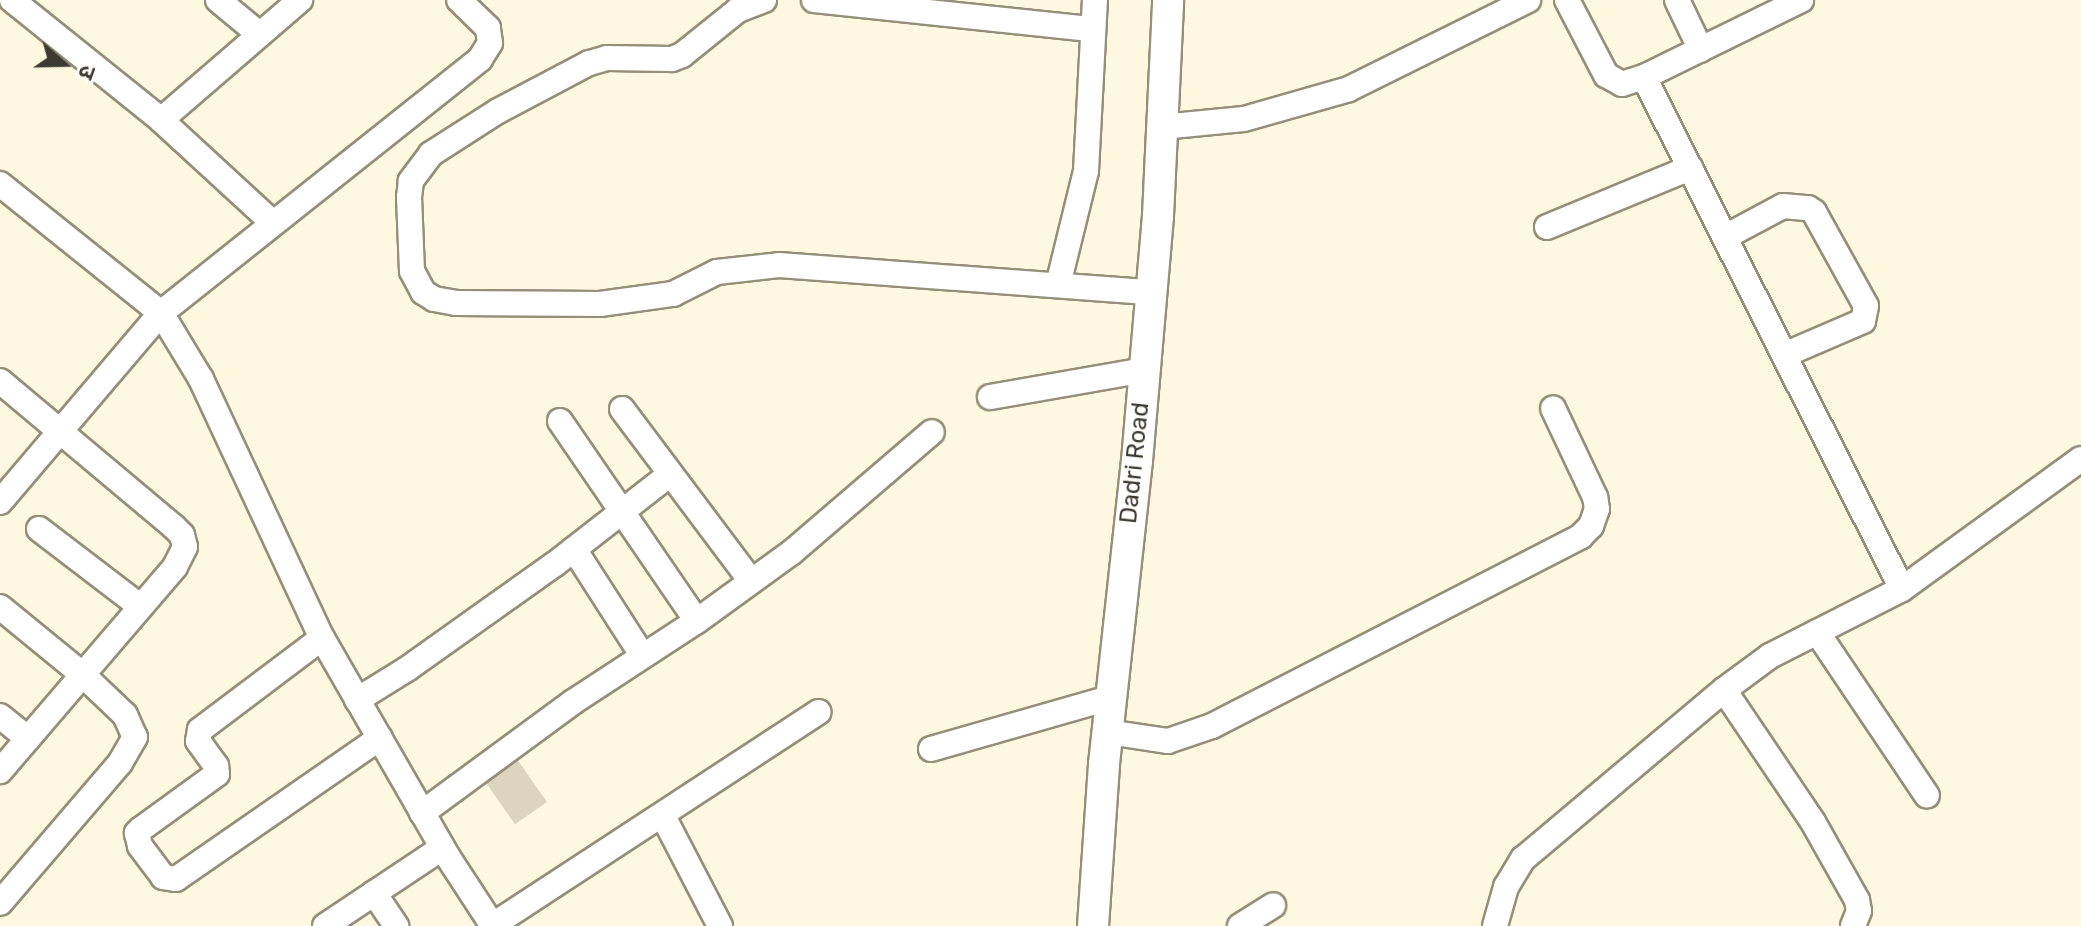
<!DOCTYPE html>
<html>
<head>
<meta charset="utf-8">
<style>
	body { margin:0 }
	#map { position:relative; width:2081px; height:926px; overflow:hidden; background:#fff8e0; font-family:Rubik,"Noto Sans Devanagari",sans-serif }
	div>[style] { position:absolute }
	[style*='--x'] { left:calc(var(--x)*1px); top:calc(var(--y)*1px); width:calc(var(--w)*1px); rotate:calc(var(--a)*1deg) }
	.building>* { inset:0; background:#dcd5be; transform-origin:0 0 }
	.roads { filter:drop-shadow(2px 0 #958e79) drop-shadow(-2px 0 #958e79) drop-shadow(0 2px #958e79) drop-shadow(0 -2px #958e79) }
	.minor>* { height:24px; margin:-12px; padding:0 12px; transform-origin:12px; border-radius:12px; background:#fff }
	.major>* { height:30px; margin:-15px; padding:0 15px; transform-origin:15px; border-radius:15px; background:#fff }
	span { translate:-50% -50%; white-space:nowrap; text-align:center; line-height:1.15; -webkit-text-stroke:6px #fff; paint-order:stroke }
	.street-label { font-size:24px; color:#3c3930 }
	.north { position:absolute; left:24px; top:24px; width:80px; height:80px; -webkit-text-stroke:6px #fff; paint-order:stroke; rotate:110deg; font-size:22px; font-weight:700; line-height:32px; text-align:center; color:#3c3930 }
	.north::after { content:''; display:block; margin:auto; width:28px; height:36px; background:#3c3930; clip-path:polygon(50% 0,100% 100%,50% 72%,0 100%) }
</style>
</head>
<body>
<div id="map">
	<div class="building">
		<div style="left:512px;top:752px;width:61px;height:39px;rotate:55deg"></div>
	</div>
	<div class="roads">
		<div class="minor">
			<div style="--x:12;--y:0;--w:191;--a:38.8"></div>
			<div style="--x:218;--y:0;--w:53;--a:39.7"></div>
			<div style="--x:764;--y:0;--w:28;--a:159"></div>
			<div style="--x:738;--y:10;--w:72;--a:141.2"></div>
			<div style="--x:682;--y:55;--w:11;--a:158"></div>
			<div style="--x:672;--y:59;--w:65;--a:-179.1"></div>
			<div style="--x:607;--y:58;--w:19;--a:164"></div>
			<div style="--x:589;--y:63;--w:103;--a:152.2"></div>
			<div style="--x:498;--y:111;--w:80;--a:147.3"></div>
			<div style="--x:431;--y:154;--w:34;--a:127"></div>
			<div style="--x:411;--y:181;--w:16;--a:97"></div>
			<div style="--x:409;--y:197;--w:74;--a:87.7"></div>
			<div style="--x:412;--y:271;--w:24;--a:62"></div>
			<div style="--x:423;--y:292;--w:13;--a:32"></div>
			<div style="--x:434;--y:299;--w:22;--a:10"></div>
			<div style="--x:456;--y:303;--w:144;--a:0.4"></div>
			<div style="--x:600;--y:304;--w:74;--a:-7.8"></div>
			<div style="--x:673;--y:294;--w:49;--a:-26.6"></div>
			<div style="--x:717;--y:272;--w:62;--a:-6.4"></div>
			<div style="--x:779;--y:265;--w:372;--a:4.2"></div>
			<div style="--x:814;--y:0;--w:280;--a:6"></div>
			<div style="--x:1567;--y:0;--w:85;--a:62.5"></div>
			<div style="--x:1606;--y:75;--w:18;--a:29"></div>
			<div style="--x:1622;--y:84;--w:23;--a:-18"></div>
			<div style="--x:1644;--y:77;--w:175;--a:-26.1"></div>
			<div style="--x:1677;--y:0;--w:55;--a:64.4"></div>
			<div style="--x:1644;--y:77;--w:573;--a:63.26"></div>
			<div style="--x:1162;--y:127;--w:82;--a:-5.6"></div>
			<div style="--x:1244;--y:119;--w:109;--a:-15.9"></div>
			<div style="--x:1349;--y:89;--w:200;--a:-26.4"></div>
			<div style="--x:0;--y:184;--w:206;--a:38.7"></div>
			<div style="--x:161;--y:313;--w:77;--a:58.8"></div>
			<div style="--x:201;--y:379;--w:286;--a:65"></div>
			<div style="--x:322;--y:638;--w:253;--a:60.1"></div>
			<div style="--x:448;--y:857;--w:82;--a:56.9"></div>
			<div style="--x:273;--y:223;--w:152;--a:-137.4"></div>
			<div style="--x:161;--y:120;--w:184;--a:-40.8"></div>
			<div style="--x:1547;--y:227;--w:155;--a:-22.4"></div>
			<div style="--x:1725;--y:237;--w:66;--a:-28.1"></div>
			<div style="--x:1783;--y:206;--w:25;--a:5"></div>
			<div style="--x:1808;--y:208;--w:7;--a:34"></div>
			<div style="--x:1814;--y:212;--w:107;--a:61"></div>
			<div style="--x:1866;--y:306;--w:15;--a:101"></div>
			<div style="--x:1863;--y:321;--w:86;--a:156.7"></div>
			<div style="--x:1058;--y:285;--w:117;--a:-76.2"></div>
			<div style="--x:1086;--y:171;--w:171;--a:-87"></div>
			<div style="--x:0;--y:381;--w:227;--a:40"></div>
			<div style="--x:174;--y:527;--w:11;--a:45"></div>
			<div style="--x:182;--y:535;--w:12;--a:76"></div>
			<div style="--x:185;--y:547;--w:22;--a:117"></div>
			<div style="--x:175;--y:567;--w:269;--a:130.6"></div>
			<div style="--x:990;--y:397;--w:156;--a:-9.9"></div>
			<div style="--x:622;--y:409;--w:215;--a:53.1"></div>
			<div style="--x:560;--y:421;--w:242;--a:55.6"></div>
			<div style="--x:0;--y:502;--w:248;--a:-49.6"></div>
			<div style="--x:161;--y:313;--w:408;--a:-38.5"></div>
			<div style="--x:480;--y:59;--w:19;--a:-58"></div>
			<div style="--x:490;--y:43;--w:15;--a:-98"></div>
			<div style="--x:488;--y:28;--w:40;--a:-136"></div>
			<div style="--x:39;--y:529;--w:128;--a:37.4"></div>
			<div style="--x:574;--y:549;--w:126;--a:57.3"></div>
			<div style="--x:0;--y:607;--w:106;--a:39.3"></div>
			<div style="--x:82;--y:674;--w:59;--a:43.6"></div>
			<div style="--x:125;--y:715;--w:24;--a:66"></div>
			<div style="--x:135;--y:737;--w:30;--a:120"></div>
			<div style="--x:120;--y:763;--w:184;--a:130.6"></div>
			<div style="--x:1817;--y:632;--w:197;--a:56.1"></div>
			<div style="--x:322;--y:638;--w:153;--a:143"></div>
			<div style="--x:200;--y:730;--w:11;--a:100"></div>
			<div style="--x:198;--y:741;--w:31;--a:54"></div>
			<div style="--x:216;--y:766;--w:8;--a:83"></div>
			<div style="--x:217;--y:774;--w:94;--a:144.1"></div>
			<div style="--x:141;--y:829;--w:6;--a:135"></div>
			<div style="--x:137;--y:833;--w:13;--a:77"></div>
			<div style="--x:140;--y:846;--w:39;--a:53"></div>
			<div style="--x:163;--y:877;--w:13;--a:9"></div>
			<div style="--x:176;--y:879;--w:248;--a:-34.7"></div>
			<div style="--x:1724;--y:690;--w:159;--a:56"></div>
			<div style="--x:1813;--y:822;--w:90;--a:60.6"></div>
			<div style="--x:1857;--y:900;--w:11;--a:80"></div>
			<div style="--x:1859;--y:911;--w:16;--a:112"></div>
			<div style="--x:357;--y:700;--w:59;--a:-31.8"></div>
			<div style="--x:407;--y:669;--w:181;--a:-35.4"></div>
			<div style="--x:555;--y:564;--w:146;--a:-38"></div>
			<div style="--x:0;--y:716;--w:36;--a:39"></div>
			<div style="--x:1108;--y:732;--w:61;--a:8.5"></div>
			<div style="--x:1168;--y:741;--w:46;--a:-18.8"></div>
			<div style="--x:1212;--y:726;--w:415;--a:-27.2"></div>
			<div style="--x:1581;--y:536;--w:14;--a:-45"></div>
			<div style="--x:1591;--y:526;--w:18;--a:-71"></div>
			<div style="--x:1597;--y:509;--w:12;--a:-99"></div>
			<div style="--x:1595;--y:497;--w:98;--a:-115.3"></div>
			<div style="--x:931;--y:749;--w:188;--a:-16"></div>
			<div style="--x:422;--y:813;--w:187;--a:-36.3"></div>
			<div style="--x:573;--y:702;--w:148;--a:-33.2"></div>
			<div style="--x:697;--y:621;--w:117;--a:-36"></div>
			<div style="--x:792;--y:552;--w:184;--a:-40.6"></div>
			<div style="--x:663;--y:816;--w:124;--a:62.6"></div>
			<div style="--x:374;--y:893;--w:40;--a:56"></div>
			<div style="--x:493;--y:925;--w:389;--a:-33.2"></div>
			<div style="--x:325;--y:926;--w:141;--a:-33.7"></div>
			<div style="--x:1240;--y:926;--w:39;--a:-32"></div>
			<div style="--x:1495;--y:926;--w:41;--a:-74.2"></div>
			<div style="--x:1506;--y:887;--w:33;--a:-59"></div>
			<div style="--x:1523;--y:859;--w:263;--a:-40.1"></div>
			<div style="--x:1724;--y:690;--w:57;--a:-36.5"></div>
			<div style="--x:1770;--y:656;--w:148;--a:-26.9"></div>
			<div style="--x:1902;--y:589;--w:221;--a:-36"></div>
		</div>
		<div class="major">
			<div style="--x:1093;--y:926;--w:162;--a:-86.1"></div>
			<div style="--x:1104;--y:764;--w:305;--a:-83.8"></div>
			<div style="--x:1137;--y:461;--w:246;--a:-85.1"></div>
			<div style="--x:1158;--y:216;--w:216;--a:-87.3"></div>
		</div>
	</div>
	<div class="street-label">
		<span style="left:1135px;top:463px;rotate:-84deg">Dadri Road</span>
	</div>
	<div class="north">उ</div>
</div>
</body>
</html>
